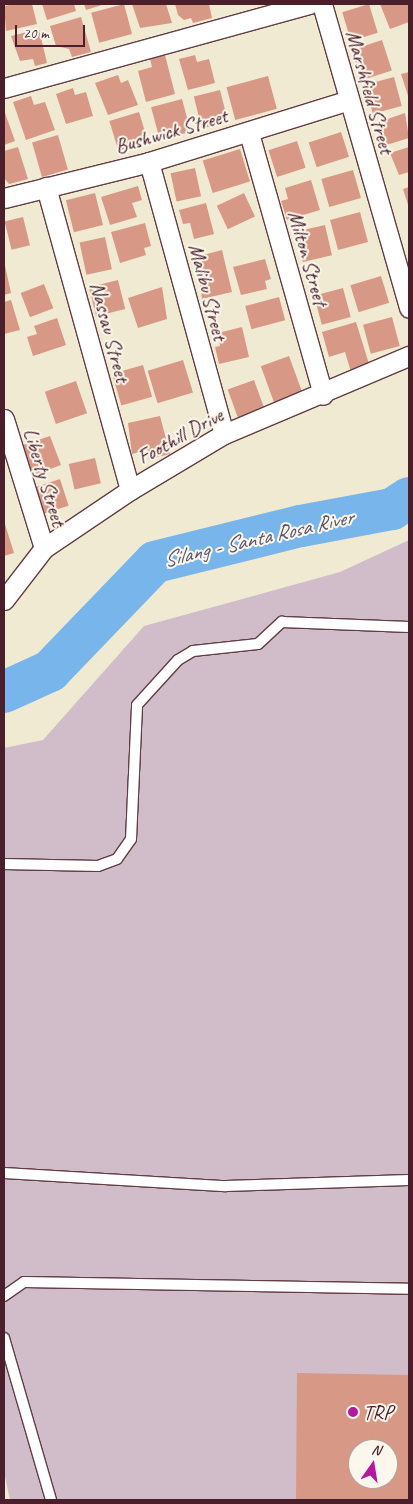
<!DOCTYPE html>
<html>
<head>
<meta charset="utf-8">
<style>
	body { margin:0 }
	#map { position:relative; width:413px; height:1504px; overflow:hidden; background:#f0ead2; font-family:Caveat,sans-serif }
	div>[style] { position:absolute }
	[style*='--x'] { left:calc(var(--x)*1px); top:calc(var(--y)*1px); width:calc(var(--w)*1px); rotate:calc(var(--a)*1deg) }
	.industrial>* { inset:0; background:#d1bdc9 }
	.river>* { height:42px; margin:-21px; padding:0 21px; transform-origin:21px; border-radius:21px; background:#78b5ea }
	.building>* { inset:0; background:#d89886; transform-origin:0 0 }
	.roads { filter:drop-shadow(1px 0 #633d44) drop-shadow(-1px 0 #633d44) drop-shadow(0 1px #633d44) drop-shadow(0 -1px #633d44) }
	.service>* { height:10px; margin:-5px; padding:0 5px; transform-origin:5px; border-radius:5px; background:#fff }
	.minor>* { height:19px; margin:-9.5px; padding:0 9.5px; transform-origin:9.5px; border-radius:9.5px; background:#fff }
	.dots>* { width:14px; height:14px; translate:-50% -50%; box-sizing:border-box; border:2px solid #fbf7ec; border-radius:50% }
	span { translate:-50% -50%; white-space:nowrap; text-align:center; line-height:1.15; -webkit-text-stroke:4px #fbf7ec; paint-order:stroke }
	.street-label { font-size:21px; color:#4a1f2b }
	.poi-label { font-size:21px; color:#4a1f2b }
	.left { translate:0 -50%; text-align:left }
	.water-label { font-size:22px; color:#5a546e; font-style:italic }
	.frame { position:absolute; inset:0; border:5px solid #4a1f2b; pointer-events:none }
	.north { position:absolute; left:348px; top:1439px; width:50px; height:50px; box-sizing:border-box; background:#fbf7ec; border:1px solid #b4a19f; border-radius:50%; rotate:13deg; font-size:14px; font-weight:700; line-height:20px; text-align:center; color:#4a1f2b }
	.north::after { content:''; display:block; margin:auto; width:18px; height:22px; background:#b5179e; clip-path:polygon(50% 0,100% 100%,50% 72%,0 100%) }
	.scale { position:absolute; left:15px; top:25px; width:70px; height:22px; box-sizing:border-box; border:2px solid #4a1f2b; border-top:0; padding-left:6px; font-size:15px; line-height:18px; white-space:nowrap; color:#4a1f2b; -webkit-text-stroke:4px #fbf7ec; paint-order:stroke }
</style>
</head>
<body>
<div id="map">
	<div class="industrial">
		<div style="clip-path:polygon(evenodd,409px 540px,409px 1500px,10px 1500px,4px 1472px,4px 748px,43px 740px,144px 626px,340px 572px,409px 540px,358px 1449px,388px 1449px,388px 1479px,358px 1479px,358px 1449px)"></div>
	</div>
	<div class="river">
		<div style="--x:4;--y:692;--w:51;--a:-24.5"></div>
		<div style="--x:50;--y:671;--w:151;--a:-46.1"></div>
		<div style="--x:155;--y:562;--w:150;--a:-13.9"></div>
		<div style="--x:301;--y:526;--w:93;--a:-10.6"></div>
		<div style="--x:392;--y:509;--w:20;--a:-33"></div>
	</div>
	<div class="building">
		<div style="clip-path:polygon(15px 4px,32px 4px,37px 24px,6px 31px,4px 6px)"></div>
		<div style="clip-path:polygon(42px 4px,74px 4px,76px 11px,47px 20px)"></div>
		<div style="clip-path:polygon(84px 4px,105px 4px,86px 10px)"></div>
		<div style="left:124px;top:4px;width:31px;height:34px;rotate:75deg"></div>
		<div style="clip-path:polygon(132px 4px,166px 4px,172px 23px,140px 28px)"></div>
		<div style="clip-path:polygon(175px 4px,209px 4px,212px 18px,193px 23px,191px 18px,184px 20px,178px 15px)"></div>
		<div style="left:369px;top:4px;width:30px;height:28px;rotate:73deg"></div>
		<div style="clip-path:polygon(380px 4px,409px 4px,409px 22px,390px 29px)"></div>
		<div style="clip-path:polygon(81px 17px,91px 52px,72px 57px,69px 49px,56px 46px,50px 26px)"></div>
		<div style="clip-path:polygon(39px 29px,47px 63px,35px 66px,33px 59px,20px 61px,11px 36px)"></div>
		<div style="left:382px;top:40px;width:32px;height:32px;rotate:72deg"></div>
		<div style="clip-path:polygon(165px 55px,175px 94px,146px 102px,138px 71px,152px 67px,150px 59px)"></div>
		<div style="clip-path:polygon(195px 55px,197px 62px,209px 59px,215px 83px,188px 90px,179px 59px)"></div>
		<div style="clip-path:polygon(409px 72px,409px 99px,401px 74px)"></div>
		<div style="clip-path:polygon(118px 75px,121px 83px,128px 80px,138px 105px,108px 115px,95px 83px)"></div>
		<div style="left:268px;top:76px;width:34px;height:43px;rotate:75deg"></div>
		<div style="left:394px;top:77px;width:30px;height:30px;rotate:75deg"></div>
		<div style="clip-path:polygon(73px 88px,75px 95px,86px 92px,93px 116px,66px 124px,56px 94px)"></div>
		<div style="left:220px;top:90px;width:33px;height:27px;rotate:76deg"></div>
		<div style="clip-path:polygon(31px 96px,34px 105px,45px 102px,55px 130px,26px 140px,13px 102px)"></div>
		<div style="left:182px;top:99px;width:34px;height:32px;rotate:75deg"></div>
		<div style="clip-path:polygon(4px 110px,15px 141px,4px 145px)"></div>
		<div style="left:139px;top:112px;width:31px;height:31px;rotate:73deg"></div>
		<div style="clip-path:polygon(405px 113px,409px 138px,383px 146px,376px 123px)"></div>
		<div style="left:341px;top:132px;width:26px;height:34px;rotate:72deg"></div>
		<div style="left:58px;top:135px;width:36px;height:27px;rotate:74deg"></div>
		<div style="left:297px;top:141px;width:28px;height:30px;rotate:72deg"></div>
		<div style="clip-path:polygon(18px 147px,28px 179px,9px 184px,4px 178px,4px 151px)"></div>
		<div style="clip-path:polygon(409px 147px,409px 172px,399px 175px,390px 153px)"></div>
		<div style="left:240px;top:149px;width:34px;height:39px;rotate:73deg"></div>
		<div style="left:195px;top:168px;width:29px;height:25px;rotate:78deg"></div>
		<div style="left:353px;top:170px;width:29px;height:33px;rotate:74deg"></div>
		<div style="clip-path:polygon(311px 180px,320px 210px,287px 220px,281px 201px,288px 199px,285px 188px)"></div>
		<div style="clip-path:polygon(138px 186px,142px 200px,132px 203px,137px 217px,110px 225px,101px 197px)"></div>
		<div style="clip-path:polygon(409px 187px,409px 208px,403px 189px)"></div>
		<div style="left:95px;top:193px;width:33px;height:30px;rotate:76deg"></div>
		<div style="left:244px;top:193px;width:26px;height:30px;rotate:65deg"></div>
		<div style="clip-path:polygon(206px 203px,214px 234px,194px 239px,190px 223px,183px 224px,179px 210px)"></div>
		<div style="left:360px;top:212px;width:31px;height:31px;rotate:75deg"></div>
		<div style="left:23px;top:217px;width:29px;height:19px;rotate:76deg"></div>
		<div style="clip-path:polygon(145px 223px,151px 246px,144px 248px,146px 255px,120px 263px,111px 232px)"></div>
		<div style="left:325px;top:225px;width:31px;height:30px;rotate:77deg"></div>
		<div style="left:105px;top:237px;width:33px;height:26px;rotate:78deg"></div>
		<div style="clip-path:polygon(222px 250px,232px 292px,202px 299px,196px 257px)"></div>
		<div style="clip-path:polygon(265px 259px,271px 279px,265px 281px,267px 289px,241px 295px,233px 267px)"></div>
		<div style="clip-path:polygon(4px 261px,11px 293px,4px 295px)"></div>
		<div style="left:381px;top:276px;width:28px;height:32px;rotate:73deg"></div>
		<div style="left:118px;top:280px;width:30px;height:30px;rotate:76deg"></div>
		<div style="left:44px;top:284px;width:26px;height:25px;rotate:69deg"></div>
		<div style="clip-path:polygon(162px 287px,167px 319px,138px 328px,128px 298px)"></div>
		<div style="left:343px;top:288px;width:30px;height:30px;rotate:75deg"></div>
		<div style="left:279px;top:297px;width:24px;height:35px;rotate:75deg"></div>
		<div style="clip-path:polygon(11px 300px,20px 330px,4px 334px,4px 302px)"></div>
		<div style="left:392px;top:317px;width:30px;height:30px;rotate:75deg"></div>
		<div style="clip-path:polygon(57px 318px,66px 345px,33px 356px,27px 337px,37px 334px,34px 326px)"></div>
		<div style="clip-path:polygon(356px 322px,370px 367px,351px 372px,345px 352px,329px 357px,322px 332px)"></div>
		<div style="clip-path:polygon(242px 327px,249px 357px,219px 364px,215px 347px,220px 346px,218px 333px)"></div>
		<div style="left:289px;top:356px;width:40px;height:30px;rotate:70deg"></div>
		<div style="left:183px;top:360px;width:34px;height:37px;rotate:73deg"></div>
		<div style="left:143px;top:365px;width:33px;height:32px;rotate:74deg"></div>
		<div style="left:254px;top:380px;width:30px;height:28px;rotate:70deg"></div>
		<div style="left:76px;top:381px;width:34px;height:33px;rotate:71deg"></div>
		<div style="clip-path:polygon(160px 416px,170px 454px,149px 459px,147px 450px,132px 454px,128px 423px)"></div>
		<div style="clip-path:polygon(50px 436px,61px 465px,29px 477px,22px 457px,27px 456px,23px 445px)"></div>
		<div style="left:95px;top:458px;width:26px;height:27px;rotate:77deg"></div>
		<div style="left:60px;top:479px;width:28px;height:28px;rotate:72deg"></div>
		<div style="clip-path:polygon(4px 521px,14px 553px,4px 556px)"></div>
		<div style="clip-path:polygon(evenodd,297px 1373px,409px 1375px,409px 1500px,296px 1500px,297px 1373px,358px 1449px,388px 1449px,388px 1479px,358px 1479px,358px 1449px)"></div>
	</div>
	<div class="roads">
		<div class="service">
			<div style="--x:4;--y:864;--w:94;--a:1.2"></div>
			<div style="--x:98;--y:866;--w:20;--a:-20"></div>
			<div style="--x:117;--y:859;--w:24;--a:-55"></div>
			<div style="--x:131;--y:839;--w:134;--a:-87.4"></div>
			<div style="--x:137;--y:705;--w:61;--a:-47.7"></div>
			<div style="--x:178;--y:660;--w:17;--a:-31"></div>
			<div style="--x:193;--y:651;--w:65;--a:-6.1"></div>
			<div style="--x:258;--y:644;--w:33;--a:-43"></div>
			<div style="--x:282;--y:622;--w:127;--a:2.3"></div>
			<div style="--x:4;--y:1173;--w:222;--a:3.4"></div>
			<div style="--x:226;--y:1186;--w:183;--a:-1.9"></div>
			<div style="--x:4;--y:1296;--w:24;--a:-35"></div>
			<div style="--x:24;--y:1282;--w:385;--a:1"></div>
			<div style="--x:4;--y:1338;--w:169;--a:73.8"></div>
		</div>
		<div class="minor">
			<div style="--x:322;--y:4;--w:316;--a:74"></div>
			<div style="--x:4;--y:88;--w:317;--a:-15.4"></div>
			<div style="--x:249;--y:133;--w:272;--a:74.2"></div>
			<div style="--x:149;--y:162;--w:282;--a:74.6"></div>
			<div style="--x:46;--y:187;--w:314;--a:74.5"></div>
			<div style="--x:4;--y:198;--w:149;--a:-13.9"></div>
			<div style="--x:149;--y:162;--w:209;--a:-17.2"></div>
			<div style="--x:4;--y:419;--w:135;--a:72.8"></div>
			<div style="--x:4;--y:600;--w:66;--a:-52.4"></div>
			<div style="--x:44;--y:548;--w:104;--a:-34"></div>
			<div style="--x:130;--y:490;--w:109;--a:-30.8"></div>
			<div style="--x:224;--y:434;--w:201;--a:-22.9"></div>
		</div>
	</div>
	<div class="dots">
		<div style="left:353px;top:1412px;background:#b5179e"></div>
	</div>
	<div class="street-label">
		<span style="left:370px;top:92px;rotate:74deg">Marshfield Street</span>
		<span style="left:171px;top:131px;rotate:-16deg">Bushwick Street</span>
		<span style="left:308px;top:258px;rotate:74deg">Milton Street</span>
		<span style="left:208px;top:292px;rotate:75deg">Malibu Street</span>
		<span style="left:110px;top:332px;rotate:75deg">Nassau Street</span>
		<span style="left:180px;top:436px;rotate:-29deg">Foothill Drive</span>
		<span style="left:45px;top:477px;rotate:73deg">Liberty Street</span>
	</div>
	<div class="poi-label">
		<span class="left" style="left:363px;top:1412px">TRP</span>
	</div>
	<div class="water-label">
		<span style="left:258px;top:539px;rotate:-13deg">Silang - Santa Rosa River</span>
	</div>
	<div class="frame"></div>
	<div class="north">N</div>
	<div class="scale">20 m</div>
</div>
</body>
</html>
